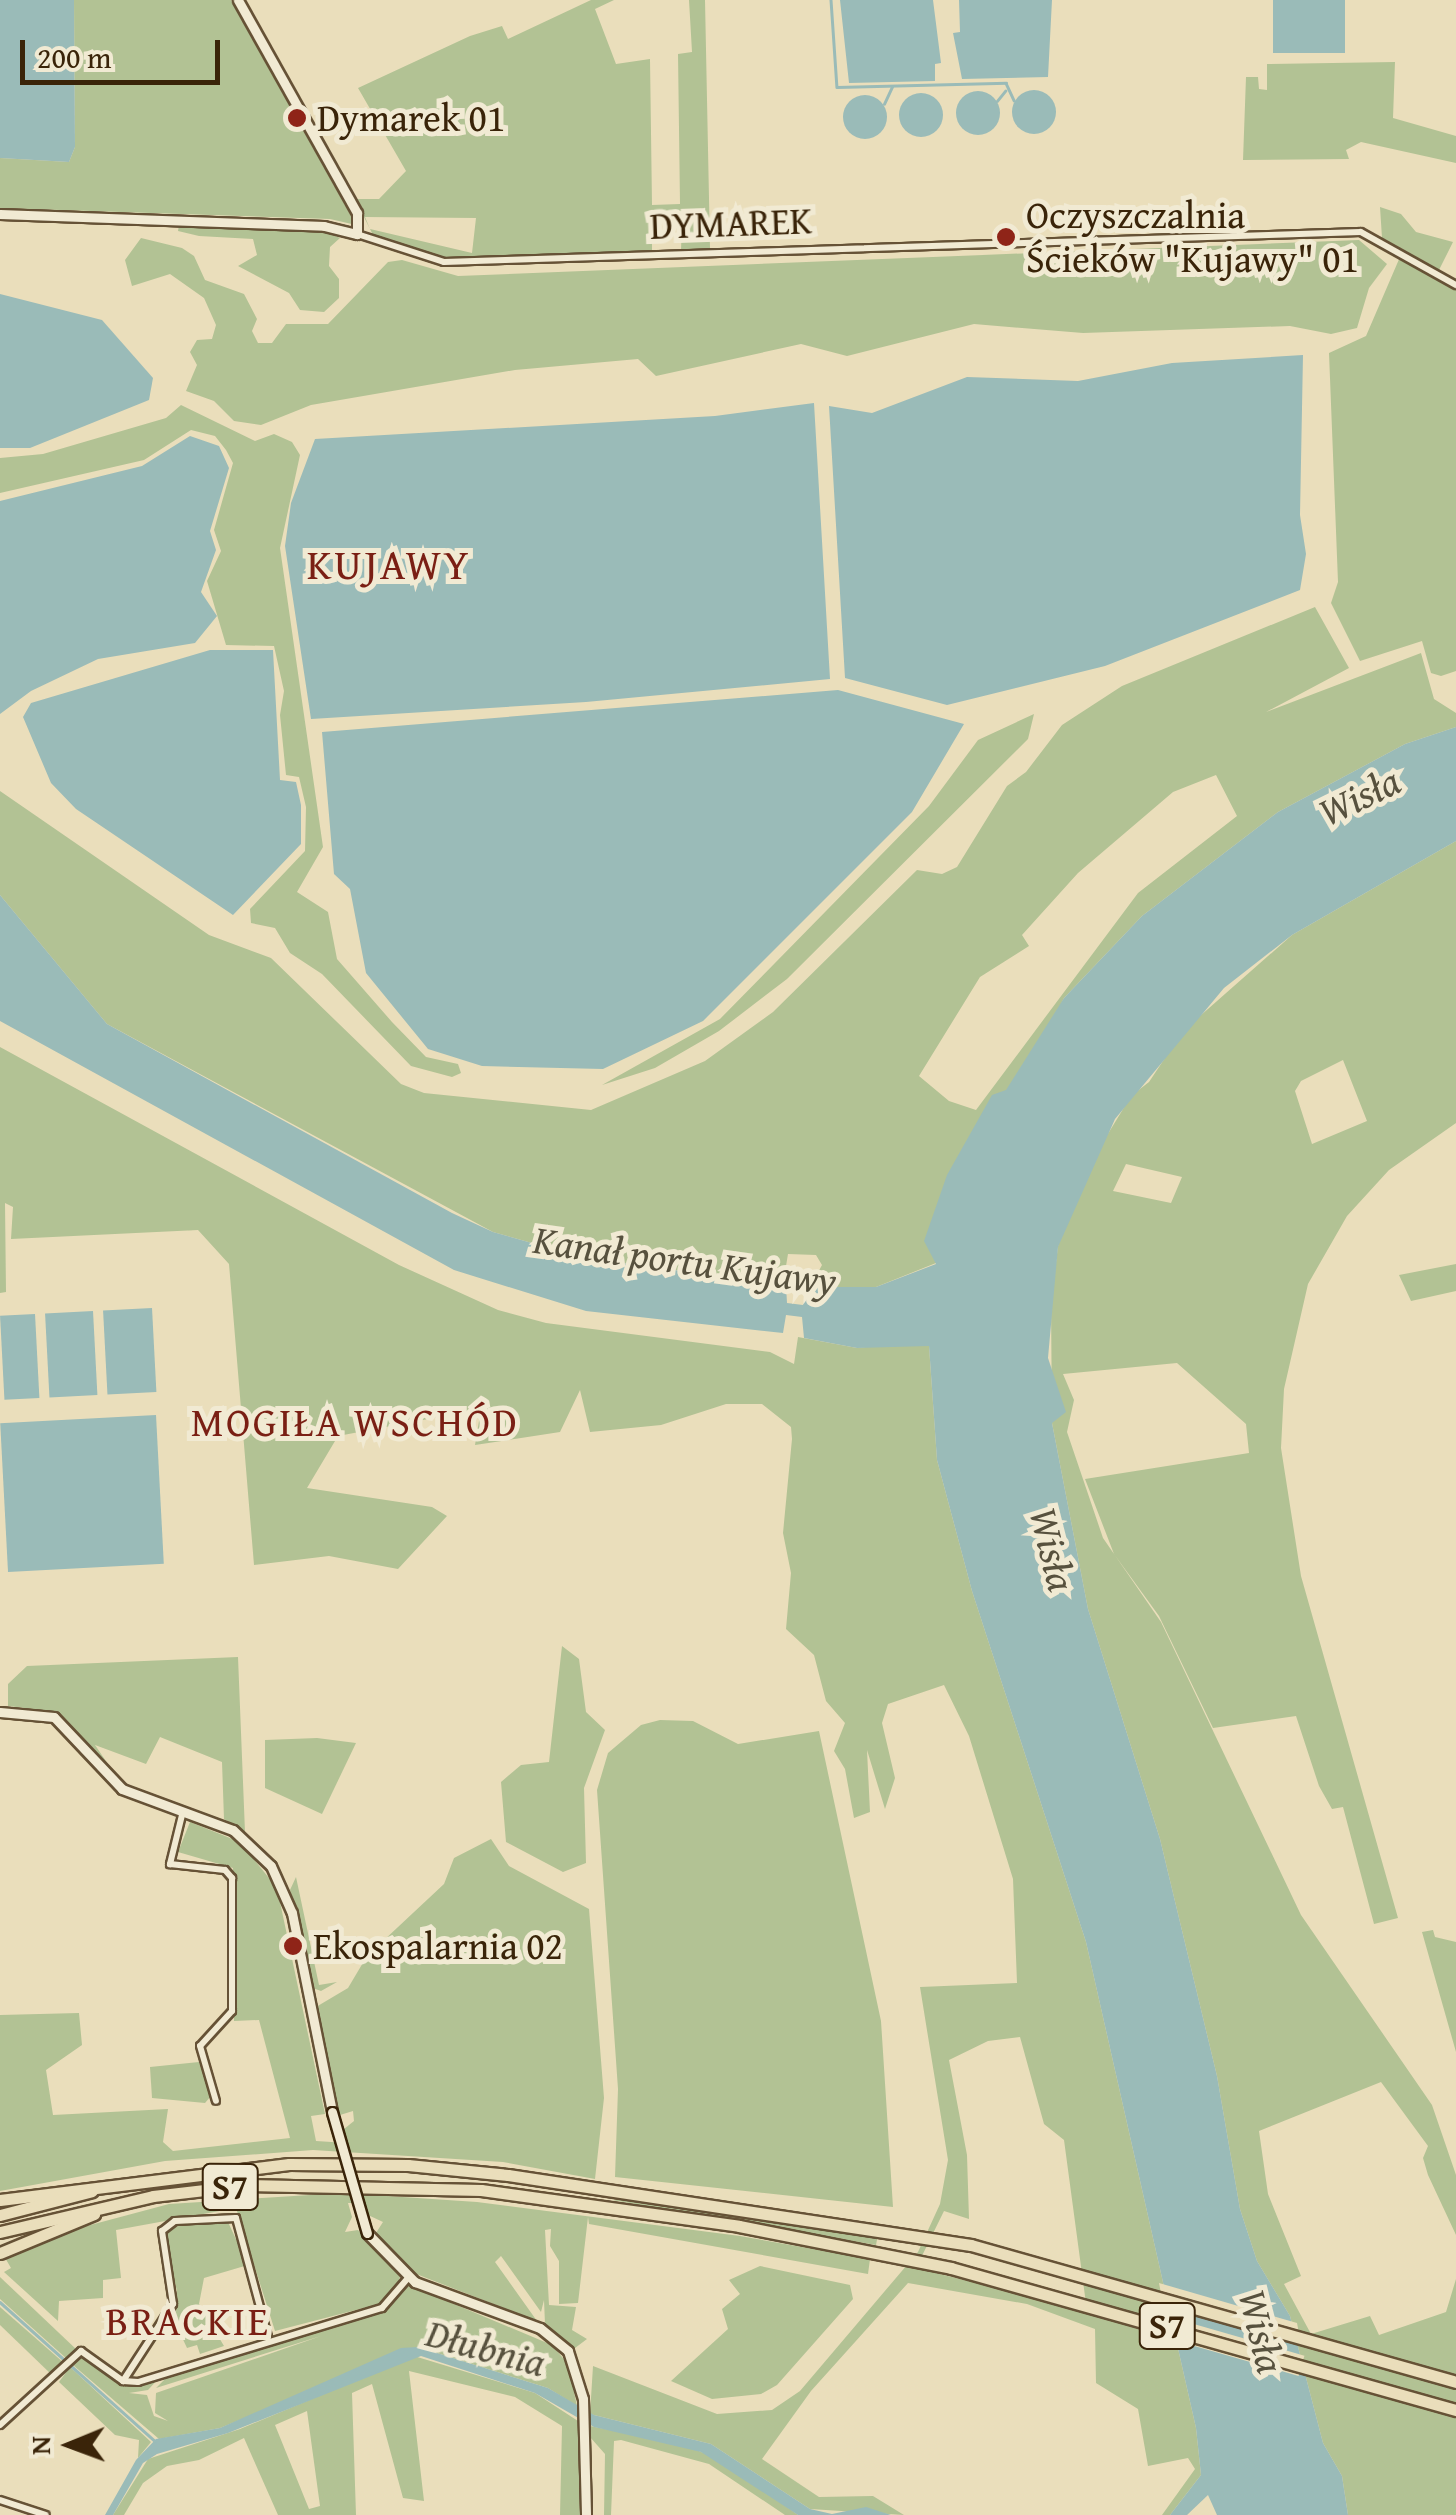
<!DOCTYPE html>
<html>
<head>
<meta charset="utf-8">
<style>
	body { margin:0 }
	#map { position:relative; width:1456px; height:2515px; overflow:hidden; background:#eadebb; font-family:"Gentium Book Plus",serif }
	div>[style] { position:absolute }
	[style*='--x'] { left:calc(var(--x)*1px); top:calc(var(--y)*1px); width:calc(var(--w)*1px); rotate:calc(var(--a)*1deg) }
	.green>* { inset:0; background:#b2c294 }
	.water>* { inset:0; background:#9abbb8; transform-origin:0 0 }
	.round { border-radius:50% }
	.pier>* { inset:0; background:#eadebb; transform-origin:0 0 }
	.stream>* { height:2.5px; margin:-1.25px; padding:0 1.25px; transform-origin:1.25px; border-radius:1.25px; background:#9abbb8 }
	.roads { filter:drop-shadow(2px 0 #665236) drop-shadow(-2px 0 #665236) drop-shadow(0 2px #665236) drop-shadow(0 -2px #665236) }
	.street>* { height:6px; margin:-3px; padding:0 3px; transform-origin:3px; border-radius:3px; background:#f1ead3 }
	.secondary>* { height:9px; margin:-4.5px; padding:0 4.5px; transform-origin:4.5px; border-radius:4.5px; background:#f1ead3 }
	.highway>* { height:11px; margin:-5.5px; padding:0 5.5px; transform-origin:5.5px; border-radius:5.5px; background:#eadebb }
	.bridges { filter:drop-shadow(2px 0 #3a2409) drop-shadow(-2px 0 #3a2409) drop-shadow(0 2px #3a2409) drop-shadow(0 -2px #3a2409) }
	.secondary-bridge>* { height:9px; margin:-4.5px; padding:0 4.5px; transform-origin:4.5px; border-radius:4.5px; background:#f1ead3 }
	.dots>* { width:28px; height:28px; translate:-50% -50%; box-sizing:border-box; border:5px solid #f1ead3; border-radius:50% }
	span { translate:-50% -50%; white-space:nowrap; text-align:center; line-height:1.15; -webkit-text-stroke:10px #f1ead3; paint-order:stroke }
	.shield-label span { padding:2px 8px; background:#f1ead3; border:2px solid; border-radius:8px; -webkit-text-stroke-width:0 }
	.shield-label { font-size:35px; color:#3a2409; font-weight:700 }
	.poi-label { font-size:38px; color:#3a2409 }
	.left { translate:0 -50%; text-align:left }
	.street-label { font-size:38px; color:#3a2409 }
	.water-label { font-size:40px; color:#57513e; font-style:italic }
	.neighbourhood-label { font-size:40px; color:#7a1f14; letter-spacing:2.5px }
	.quarter-label { font-size:42px; color:#7a1f14; letter-spacing:2.5px }
	.north { position:absolute; left:20px; top:2395px; width:100px; height:100px; -webkit-text-stroke:8px #f1ead3; paint-order:stroke; rotate:269deg; font-size:28px; font-weight:700; line-height:40px; text-align:center; color:#3a2409 }
	.north::after { content:''; display:block; margin:auto; width:35px; height:45px; background:#3a2409; clip-path:polygon(50% 0,100% 100%,50% 72%,0 100%) }
	.scale { position:absolute; left:20px; top:40px; width:200px; height:45px; box-sizing:border-box; border:5px solid #3a2409; border-top:0; padding-left:12px; font-size:30px; line-height:35px; white-space:nowrap; color:#3a2409; -webkit-text-stroke:8px #f1ead3; paint-order:stroke }
</style>
</head>
<body>
<div id="map">
	<div class="green">
		<div style="clip-path:polygon(74px 0,231px 0,356px 225px,330px 219px,0 208px,0 158px,69px 162px,75px 147px)"></div>
		<div style="clip-path:polygon(evenodd,591px 0,614px 0,595px 9px,616px 64px,650px 59px,652px 205px,680px 204px,678px 54px,692px 52px,689px 0,705px 0,710px 248px,681px 251px,682px 219px,652px 220px,652px 251px,444px 259px,374px 237px,355px 199px,379px 199px,406px 171px,358px 88px,470px 36px,502px 26px,508px 39px,591px 0,365px 217px,476px 218px,472px 253px,370px 229px,365px 217px)"></div>
		<div style="clip-path:polygon(1395px 62px,1393px 118px,1456px 136px,1456px 163px,1361px 142px,1346px 150px,1349px 159px,1243px 160px,1246px 77px,1258px 77px,1259px 89px,1267px 90px,1267px 64px)"></div>
		<div style="clip-path:polygon(1380px 207px,1401px 214px,1416px 232px,1453px 242px,1439px 270px,1382px 238px)"></div>
		<div style="clip-path:polygon(179px 225px,322px 230px,340px 238px,330px 247px,329px 266px,339px 279px,339px 298px,324px 312px,300px 310px,289px 293px,238px 266px,257px 255px,253px 239px,199px 236px,178px 231px)"></div>
		<div style="clip-path:polygon(141px 238px,182px 248px,194px 256px,205px 280px,244px 294px,257px 319px,252px 331px,258px 343px,272px 343px,286px 324px,328px 324px,388px 262px,402px 260px,458px 276px,1359px 240px,1387px 264px,1369px 288px,1357px 328px,1331px 334px,1290px 326px,1083px 333px,974px 324px,847px 356px,801px 344px,656px 376px,638px 359px,515px 370px,311px 405px,261px 425px,234px 421px,214px 401px,186px 391px,197px 365px,190px 352px,197px 340px,212px 339px,216px 325px,204px 298px,170px 274px,132px 286px,125px 260px)"></div>
		<div style="clip-path:polygon(1400px 257px,1456px 289px,1456px 671px,1441px 676px,1431px 673px,1422px 641px,1360px 661px,1331px 603px,1338px 582px,1329px 353px,1366px 336px)"></div>
		<div style="clip-path:polygon(181px 405px,255px 441px,274px 434px,292px 442px,300px 455px,280px 548px,323px 847px,297px 892px,328px 912px,337px 959px,392px 1022px,426px 1057px,458px 1064px,461px 1073px,452px 1077px,411px 1066px,322px 974px,290px 953px,275px 928px,251px 923px,250px 909px,305px 851px,306px 807px,299px 777px,286px 775px,280px 715px,284px 691px,274px 646px,226px 645px,207px 581px,221px 551px,214px 530px,233px 463px,226px 450px,215px 436px,191px 430px,144px 460px,0 493px,0 458px,43px 454px,166px 418px)"></div>
		<div style="clip-path:polygon(evenodd,1315px 607px,1349px 668px,1266px 712px,1421px 653px,1434px 699px,1456px 713px,1456px 727px,1405px 744px,1278px 812px,1142px 916px,1064px 998px,936px 1263px,876px 1287px,810px 1287px,822px 1265px,816px 1255px,788px 1254px,783px 1284px,585px 1258px,493px 1232px,107px 1024px,0 895px,0 791px,209px 935px,271px 958px,401px 1084px,424px 1093px,591px 1110px,705px 1061px,773px 1012px,917px 870px,942px 874px,957px 867px,1007px 786px,1026px 772px,1062px 725px,1122px 686px,1315px 607px,1216px 775px,1237px 816px,1138px 893px,976px 1110px,949px 1101px,919px 1076px,980px 977px,1029px 946px,1022px 935px,1078px 873px,1173px 792px,1216px 775px)"></div>
		<div style="clip-path:polygon(1034px 714px,1028px 739px,787px 979px,719px 1031px,655px 1068px,602px 1085px,720px 1019px,929px 806px,978px 740px)"></div>
		<div style="clip-path:polygon(evenodd,1456px 841px,1456px 1123px,1389px 1170px,1347px 1216px,1308px 1284px,1284px 1389px,1281px 1448px,1301px 1576px,1398px 1918px,1374px 1924px,1343px 1807px,1332px 1809px,1319px 1786px,1296px 1716px,1213px 1728px,1159px 1616px,1114px 1554px,1085px 1479px,1249px 1453px,1246px 1424px,1177px 1363px,1063px 1374px,1074px 1400px,1067px 1432px,1103px 1538px,1161px 1622px,1301px 1915px,1432px 2105px,1456px 2175px,1456px 2235px,1428px 2175px,1423px 2158px,1428px 2146px,1381px 2082px,1259px 2131px,1268px 2194px,1301px 2276px,1284px 2284px,1311px 2334px,1370px 2316px,1379px 2335px,1446px 2312px,1456px 2279px,1456px 2515px,1348px 2515px,1342px 2476px,1323px 2443px,1290px 2316px,1257px 2261px,1240px 2209px,1217px 2076px,1160px 1839px,1088px 1609px,1052px 1423px,1051px 1304px,1058px 1246px,1092px 1160px,1131px 1096px,1149px 1082px,1183px 1031px,1292px 935px,1456px 841px,1343px 1060px,1367px 1121px,1312px 1144px,1295px 1091px,1301px 1081px,1343px 1060px,1456px 841px,1126px 1164px,1182px 1177px,1171px 1203px,1113px 1191px,1126px 1164px)"></div>
		<div style="clip-path:polygon(evenodd,0 1047px,399px 1265px,498px 1310px,546px 1323px,770px 1352px,794px 1364px,798px 1337px,857px 1348px,923px 1341px,929px 1346px,937px 1460px,972px 1591px,1086px 1942px,1196px 2428px,1201px 2475px,1170px 2515px,1162px 2515px,1195px 2469px,1188px 2458px,1148px 2466px,1138px 2409px,1096px 2383px,1095px 2329px,1027px 2304px,908px 2283px,811px 2391px,762px 2459px,819px 2497px,873px 2496px,904px 2515px,810px 2509px,711px 2444px,590px 2414px,593px 2366px,717px 2414px,772px 2410px,800px 2391px,918px 2252px,940px 2204px,948px 2160px,920px 1987px,1017px 1983px,1013px 1879px,969px 1736px,944px 1685px,888px 1704px,882px 1723px,895px 1778px,885px 1809px,867px 1750px,870px 1812px,854px 1818px,845px 1769px,834px 1751px,845px 1723px,826px 1701px,814px 1655px,786px 1629px,791px 1573px,783px 1533px,792px 1439px,791px 1427px,762px 1404px,726px 1404px,661px 1425px,590px 1432px,580px 1390px,560px 1432px,475px 1445px,481px 1409px,338px 1436px,307px 1488px,432px 1507px,447px 1516px,398px 1569px,329px 1556px,254px 1565px,229px 1264px,198px 1230px,11px 1239px,13px 1207px,5px 1203px,6px 1292px,0 1293px,0 1047px,1020px 2037px,1044px 2124px,1064px 2140px,1087px 2311px,916px 2268px,944px 2211px,969px 2219px,967px 2155px,949px 2060px,988px 2041px,1020px 2037px)"></div>
		<div style="clip-path:polygon(1456px 1264px,1456px 1291px,1411px 1301px,1399px 1275px)"></div>
		<div style="clip-path:polygon(562px 1646px,579px 1659px,586px 1712px,605px 1730px,584px 1788px,586px 1863px,563px 1872px,506px 1842px,501px 1782px,521px 1765px,549px 1762px)"></div>
		<div style="clip-path:polygon(238px 1657px,245px 1832px,224px 1819px,222px 1762px,160px 1737px,146px 1764px,95px 1745px,114px 1773px,58px 1712px,8px 1706px,8px 1684px,27px 1666px)"></div>
		<div style="clip-path:polygon(660px 1720px,693px 1721px,738px 1744px,819px 1731px,881px 2021px,893px 2207px,615px 2177px,618px 2089px,597px 1790px,608px 1753px,641px 1725px)"></div>
		<div style="clip-path:polygon(317px 1738px,356px 1743px,322px 1814px,265px 1788px,265px 1740px)"></div>
		<div style="clip-path:polygon(190px 1822px,240px 1842px,277px 1888px,325px 2114px,311px 2116px,316px 2141px,347px 2143px,344px 2129px,354px 2121px,353px 2111px,340px 2115px,336px 2109px,316px 2007px,348px 1988px,367px 1956px,444px 1884px,454px 1858px,491px 1839px,509px 1866px,589px 1909px,604px 2098px,595px 2179px,503px 2162px,313px 2150px,165px 2161px,0 2191px,0 2015px,79px 2013px,82px 2045px,46px 2070px,53px 2115px,168px 2109px,163px 2142px,173px 2151px,290px 2138px,259px 2020px,234px 2021px,233px 1868px,178px 1852px)"></div>
		<div style="clip-path:polygon(296px 1877px,319px 1985px,337px 1982px,321px 1991px,310px 1987px,290px 1890px)"></div>
		<div style="clip-path:polygon(1433px 1930px,1435px 1937px,1456px 1942px,1456px 2052px,1422px 1932px)"></div>
		<div style="clip-path:polygon(199px 2062px,211px 2096px,205px 2103px,152px 2098px,150px 2067px)"></div>
		<div style="clip-path:polygon(342px 2193px,477px 2202px,740px 2236px,870px 2259px,868px 2274px,589px 2224px,588px 2217px,578px 2303px,559px 2304px,559px 2261px,550px 2246px,551px 2229px,545px 2230px,549px 2305px,576px 2307px,572px 2330px,587px 2339px,575px 2348px,545px 2324px,544px 2300px,541px 2312px,501px 2256px,495px 2262px,537px 2321px,406px 2270px,374px 2236px,383px 2222px,368px 2215px,363px 2203px,348px 2203px,352px 2217px,345px 2232px,358px 2230px,400px 2277px,397px 2288px,379px 2304px,275px 2331px,236px 2208px,116px 2230px,121px 2278px,103px 2280px,103px 2298px,59px 2301px,58px 2321px,4px 2272px,11px 2268px,4px 2256px,53px 2235px,169px 2204px)"></div>
		<div style="clip-path:polygon(626px 2199px,814px 2223px,878px 2234px,876px 2245px,612px 2200px)"></div>
		<div style="clip-path:polygon(228px 2222px,248px 2265px,204px 2278px,199px 2304px,224px 2346px,200px 2354px,197px 2345px,187px 2348px,172px 2316px,177px 2291px,164px 2238px,168px 2226px)"></div>
		<div style="clip-path:polygon(760px 2266px,850px 2285px,853px 2299px,777px 2385px,761px 2394px,712px 2399px,671px 2381px,728px 2329px,722px 2309px,740px 2294px,729px 2280px)"></div>
		<div style="clip-path:polygon(0 2277px,77px 2350px,67px 2359px,0 2299px)"></div>
		<div style="clip-path:polygon(409px 2285px,552px 2345px,568px 2364px,577px 2406px,548px 2388px,418px 2347px,220px 2428px,159px 2439px,73px 2365px,82px 2354px,129px 2385px,160px 2377px,148px 2390px,129px 2393px,147px 2395px,154px 2416px,168px 2421px,155px 2413px,156px 2393px,321px 2336px,156px 2388px,170px 2374px,385px 2311px)"></div>
		<div style="clip-path:polygon(0 2307px,64px 2363px,53px 2376px,0 2325px)"></div>
		<div style="clip-path:polygon(evenodd,414px 2356px,535px 2393px,578px 2421px,580px 2515px,560px 2515px,562px 2426px,515px 2397px,409px 2371px,424px 2501px,403px 2498px,372px 2384px,352px 2393px,356px 2515px,278px 2515px,244px 2438px,199px 2460px,167px 2466px,143px 2483px,124px 2515px,113px 2515px,148px 2459px,240px 2429px,414px 2356px,307px 2411px,320px 2506px,309px 2509px,275px 2425px,307px 2411px)"></div>
		<div style="clip-path:polygon(70px 2367px,151px 2442px,138px 2458px,139px 2440px,115px 2435px,59px 2382px)"></div>
		<div style="clip-path:polygon(590px 2426px,684px 2445px,721px 2460px,798px 2515px,785px 2515px,709px 2464px,621px 2440px,614px 2441px,611px 2515px,604px 2515px,605px 2454px,590px 2437px)"></div>
	</div>
	<div class="water">
		<div style="clip-path:polygon(0 0,74px 0,75px 147px,69px 162px,0 158px)"></div>
		<div style="clip-path:polygon(840px 0,933px 0,941px 63px,935px 64px,935px 81px,849px 83px)"></div>
		<div style="clip-path:polygon(959px 0,1052px 0,1048px 77px,962px 79px,953px 33px,960px 32px)"></div>
		<div style="left:1273px;top:0;width:72px;height:53px"></div>
		<div class="round" style="left:1012px;top:90px;width:44px;height:44px"></div>
		<div class="round" style="left:956px;top:91px;width:44px;height:44px"></div>
		<div class="round" style="left:899px;top:93px;width:44px;height:44px"></div>
		<div class="round" style="left:843px;top:95px;width:44px;height:44px"></div>
		<div style="clip-path:polygon(0 294px,102px 320px,153px 378px,149px 400px,30px 448px,0 448px)"></div>
		<div style="clip-path:polygon(1303px 355px,1300px 515px,1306px 554px,1300px 590px,1105px 666px,947px 705px,845px 678px,829px 406px,872px 413px,967px 377px,1078px 381px,1172px 363px)"></div>
		<div style="clip-path:polygon(814px 403px,830px 679px,586px 702px,311px 719px,285px 546px,291px 503px,315px 439px,715px 416px)"></div>
		<div style="clip-path:polygon(190px 436px,219px 446px,229px 468px,210px 531px,216px 550px,201px 592px,217px 616px,195px 643px,98px 659px,31px 691px,0 714px,0 501px,142px 466px)"></div>
		<div style="clip-path:polygon(210px 650px,273px 650px,280px 780px,296px 782px,301px 805px,301px 844px,233px 915px,76px 809px,51px 783px,23px 717px,31px 703px)"></div>
		<div style="clip-path:polygon(838px 690px,964px 724px,912px 812px,703px 1021px,603px 1069px,482px 1066px,428px 1049px,366px 973px,350px 889px,334px 874px,322px 732px)"></div>
		<div style="clip-path:polygon(1456px 727px,1456px 841px,1292px 935px,1224px 988px,1115px 1119px,1058px 1247px,1048px 1358px,1066px 1412px,1052px 1423px,1088px 1609px,1160px 1839px,1217px 2076px,1240px 2209px,1257px 2261px,1290px 2316px,1323px 2443px,1342px 2476px,1348px 2515px,1217px 2515px,1208px 2495px,1187px 2515px,1170px 2515px,1201px 2475px,1196px 2428px,1086px 1942px,972px 1591px,937px 1460px,929px 1346px,857px 1348px,804px 1338px,802px 1317px,786px 1315px,783px 1333px,586px 1311px,454px 1270px,0 1021px,0 895px,107px 1024px,452px 1213px,493px 1232px,585px 1258px,786px 1285px,787px 1303px,803px 1305px,810px 1287px,876px 1287px,936px 1264px,924px 1241px,947px 1175px,992px 1095px,1006px 1090px,1064px 998px,1142px 916px,1278px 812px,1405px 744px)"></div>
		<div style="left:152px;top:1308px;width:84px;height:49px;rotate:87deg"></div>
		<div style="left:93px;top:1311px;width:84px;height:48px;rotate:87deg"></div>
		<div style="left:35px;top:1314px;width:84px;height:35px;rotate:87deg"></div>
		<div style="left:156px;top:1415px;width:149px;height:156px;rotate:87deg"></div>
		<div style="clip-path:polygon(418px 2347px,548px 2388px,594px 2415px,711px 2444px,810px 2509px,832px 2514px,866px 2507px,891px 2515px,798px 2515px,701px 2452px,594px 2427px,535px 2393px,421px 2356px,228px 2433px,157px 2454px,143px 2463px,113px 2515px,105px 2515px,136px 2460px,156px 2439px,220px 2428px,401px 2348px)"></div>
	</div>
	<div class="pier">
		<div style="clip-path:polygon(1159px 2283px,1297px 2323px,1301px 2345px,1163px 2304px)"></div>
		<div style="left:1166px;top:2316px;width:144px;height:21px;rotate:16deg"></div>
	</div>
	<div class="stream">
		<div style="--x:831;--y:0;--w:87;--a:86.1"></div>
		<div style="--x:837;--y:87;--w:169;--a:-1.4"></div>
		<div style="--x:1006;--y:83;--w:19;--a:65"></div>
		<div style="--x:997;--y:101;--w:13;--a:-51"></div>
		<div style="--x:884;--y:104;--w:19;--a:-65"></div>
		<div style="--x:0;--y:2302;--w:208;--a:41.9"></div>
	</div>
	<div class="roads">
		<div class="street">
			<div style="--x:357;--y:234;--w:91;--a:17.8"></div>
			<div style="--x:444;--y:262;--w:917;--a:-1.87"></div>
			<div style="--x:1361;--y:232;--w:109;--a:29.2"></div>
			<div style="--x:183;--y:1811;--w:55;--a:103.8"></div>
			<div style="--x:170;--y:1864;--w:55;--a:6.2"></div>
			<div style="--x:225;--y:1870;--w:11;--a:49"></div>
			<div style="--x:232;--y:1878;--w:133;--a:90"></div>
			<div style="--x:232;--y:2011;--w:47;--a:132.4"></div>
			<div style="--x:200;--y:2046;--w:57;--a:73.8"></div>
			<div style="--x:123;--y:2381;--w:92;--a:-57"></div>
			<div style="--x:173;--y:2304;--w:74;--a:-98.6"></div>
			<div style="--x:162;--y:2231;--w:16;--a:-38"></div>
			<div style="--x:175;--y:2221;--w:61;--a:-2.8"></div>
			<div style="--x:236;--y:2218;--w:123;--a:74.9"></div>
			<div style="--x:0;--y:2425;--w:110;--a:-42.4"></div>
			<div style="--x:81;--y:2351;--w:52;--a:35.5"></div>
			<div style="--x:123;--y:2381;--w:15;--a:4"></div>
			<div style="--x:138;--y:2382;--w:255;--a:-16.9"></div>
			<div style="--x:382;--y:2308;--w:40;--a:-49"></div>
			<div style="--x:0;--y:2500;--w:48;--a:18.1"></div>
		</div>
		<div class="secondary">
			<div style="--x:0;--y:214;--w:324;--a:2.1"></div>
			<div style="--x:324;--y:226;--w:34;--a:14"></div>
			<div style="--x:357;--y:234;--w:21;--a:-90"></div>
			<div style="--x:357;--y:213;--w:244;--a:-119.2"></div>
			<div style="--x:0;--y:1712;--w:54;--a:5.3"></div>
			<div style="--x:54;--y:1717;--w:99;--a:46.6"></div>
			<div style="--x:122;--y:1789;--w:118;--a:20.3"></div>
			<div style="--x:233;--y:1830;--w:52;--a:43.5"></div>
			<div style="--x:271;--y:1866;--w:51;--a:65.9"></div>
			<div style="--x:292;--y:1913;--w:203;--a:78.6"></div>
			<div style="--x:367;--y:2233;--w:69;--a:45.6"></div>
			<div style="--x:415;--y:2282;--w:133;--a:20.2"></div>
			<div style="--x:540;--y:2328;--w:36;--a:39"></div>
			<div style="--x:568;--y:2351;--w:50;--a:72.6"></div>
			<div style="--x:583;--y:2399;--w:116;--a:88.5"></div>
		</div>
		<div class="highway">
			<div style="--x:0;--y:2200;--w:291;--a:-7.1"></div>
			<div style="--x:289;--y:2164;--w:119;--a:0.5"></div>
			<div style="--x:408;--y:2165;--w:100;--a:5.7"></div>
			<div style="--x:508;--y:2175;--w:468;--a:8.6"></div>
			<div style="--x:971;--y:2245;--w:504;--a:15.77"></div>
			<div style="--x:0;--y:2215;--w:95;--a:-14.6"></div>
			<div style="--x:0;--y:2232;--w:157;--a:-13.2"></div>
			<div style="--x:153;--y:2196;--w:95;--a:-6.7"></div>
			<div style="--x:247;--y:2185;--w:234;--a:1.2"></div>
			<div style="--x:481;--y:2190;--w:260;--a:7.9"></div>
			<div style="--x:739;--y:2226;--w:216;--a:11.2"></div>
			<div style="--x:951;--y:2268;--w:525;--a:15.71"></div>
			<div style="--x:0;--y:2253;--w:102;--a:-22.5"></div>
		</div>
	</div>
	<div class="bridges">
		<div class="secondary-bridge">
			<div style="--x:332;--y:2112;--w:126;--a:73.9"></div>
		</div>
	</div>
	<div class="dots">
		<div style="left:297px;top:118px;background:#8f2418"></div>
		<div style="left:1006px;top:237px;background:#8f2418"></div>
		<div style="left:293px;top:1946px;background:#8f2418"></div>
	</div>
	<div class="shield-label">
		<span style="left:230px;top:2187px">S7</span>
		<span style="left:1167px;top:2326px">S7</span>
	</div>
	<div class="poi-label">
		<span class="left" style="left:317px;top:118px">Dymarek 01</span>
		<span class="left" style="left:1026px;top:237px">Oczyszczalnia<br>Ścieków "Kujawy" 01</span>
		<span class="left" style="left:313px;top:1946px">Ekospalarnia 02</span>
	</div>
	<div class="street-label">
		<span style="left:731px;top:223px;rotate:-2deg">DYMAREK</span>
	</div>
	<div class="water-label">
		<span style="left:1359px;top:796px;rotate:-26deg">Wisła</span>
		<span style="left:685px;top:1260px;rotate:8deg">Kanał portu Kujawy</span>
		<span style="left:1053px;top:1549px;rotate:76deg">Wisła</span>
		<span style="left:1262px;top:2331px;rotate:76deg">Wisła</span>
		<span style="left:486px;top:2347px;rotate:15deg">Dłubnia</span>
	</div>
	<div class="neighbourhood-label">
		<span style="left:355px;top:1422px">MOGIŁA WSCHÓD</span>
		<span style="left:188px;top:2321px">BRACKIE</span>
	</div>
	<div class="quarter-label">
		<span style="left:389px;top:564px">KUJAWY</span>
	</div>
	<div class="north">N</div>
	<div class="scale">200 m</div>
</div>
</body>
</html>
